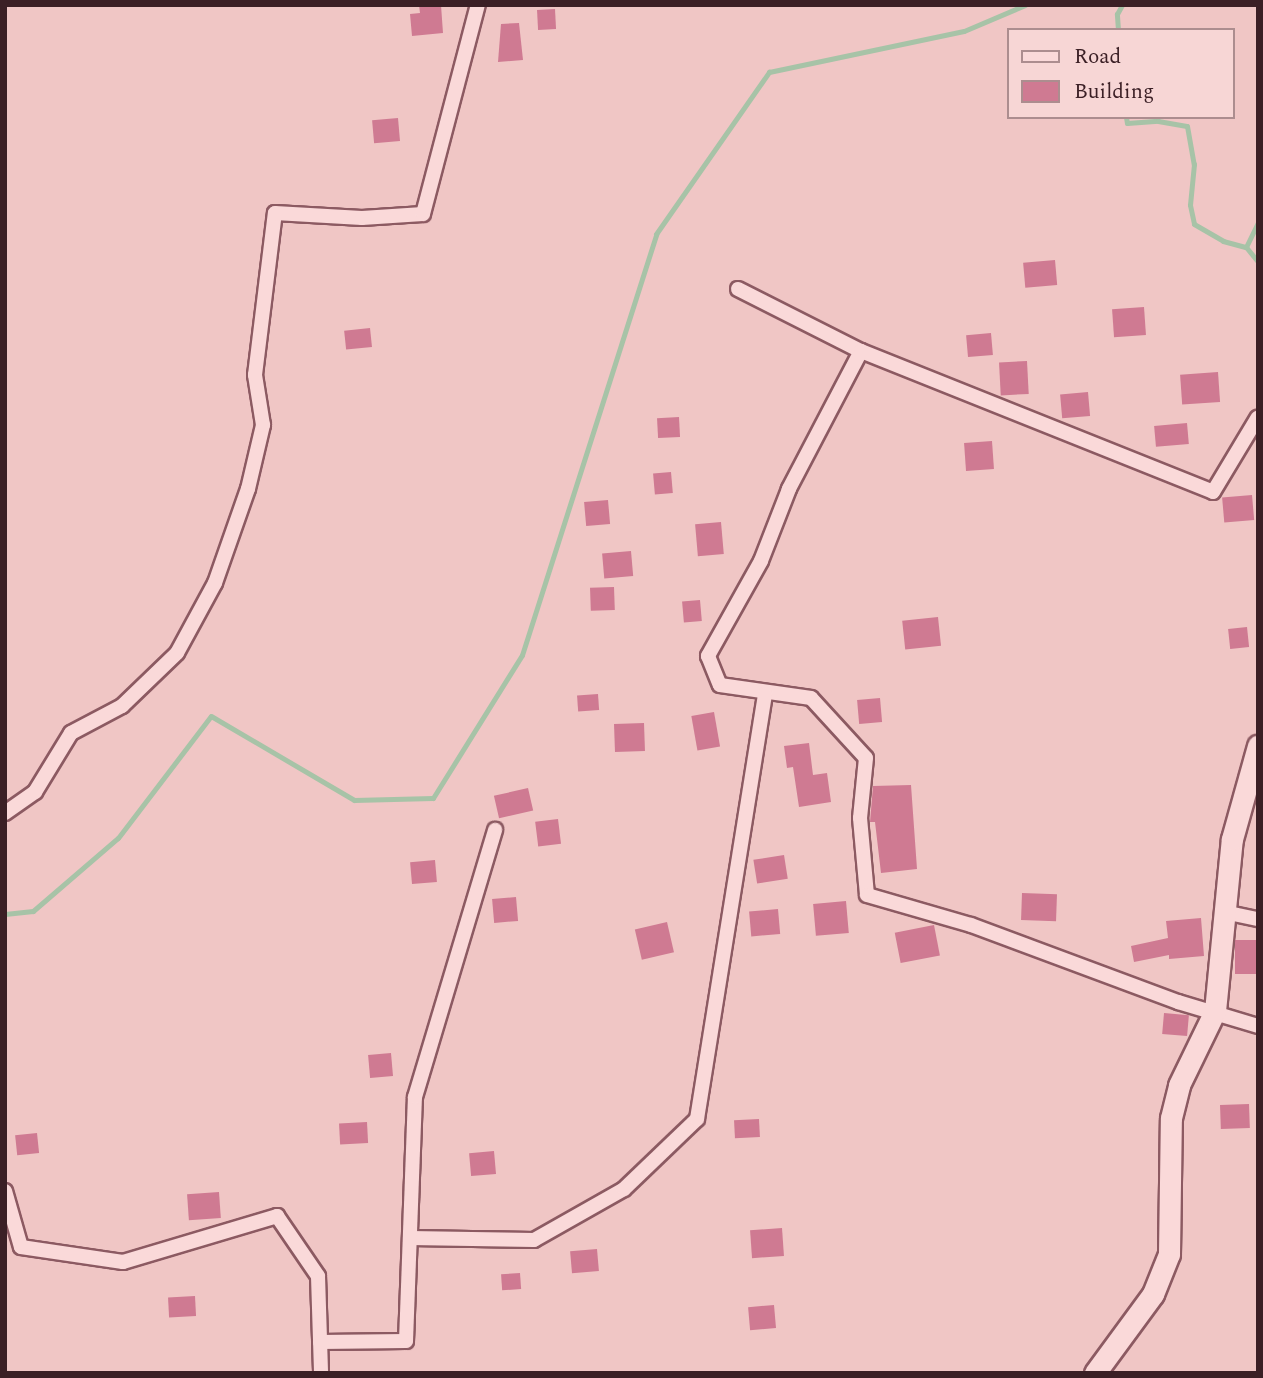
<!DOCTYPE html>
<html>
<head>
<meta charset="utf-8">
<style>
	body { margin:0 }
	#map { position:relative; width:1263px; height:1378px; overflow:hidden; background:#f0c6c5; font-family:Spectral,serif }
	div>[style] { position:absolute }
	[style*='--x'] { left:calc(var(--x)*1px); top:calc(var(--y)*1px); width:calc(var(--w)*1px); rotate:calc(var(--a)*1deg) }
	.stream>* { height:5px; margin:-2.5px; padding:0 2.5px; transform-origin:2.5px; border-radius:2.5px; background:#a7c3a7 }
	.building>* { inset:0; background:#cf7a92; transform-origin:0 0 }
	.roads { filter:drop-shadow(2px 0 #8c5a62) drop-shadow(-2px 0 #8c5a62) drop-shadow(0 2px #8c5a62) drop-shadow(0 -2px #8c5a62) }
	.street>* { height:14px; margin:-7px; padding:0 7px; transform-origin:7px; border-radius:7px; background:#fad9d9 }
	.secondary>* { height:21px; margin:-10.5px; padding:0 10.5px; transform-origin:10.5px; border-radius:10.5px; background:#fad9d9 }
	span { translate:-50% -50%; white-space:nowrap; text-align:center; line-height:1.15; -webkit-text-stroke:7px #f7d6d5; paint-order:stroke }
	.frame { position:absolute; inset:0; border:7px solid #3b1f25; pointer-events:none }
	.legend { position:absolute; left:1007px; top:28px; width:228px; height:91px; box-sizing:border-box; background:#f7d6d5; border:2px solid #ac8d8f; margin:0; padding:9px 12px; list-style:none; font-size:21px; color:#3b1f25 }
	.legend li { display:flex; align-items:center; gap:14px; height:35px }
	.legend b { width:35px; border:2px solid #ac8d8f }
</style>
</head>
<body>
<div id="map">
	<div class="stream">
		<div style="--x:1118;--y:30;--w:16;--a:-94"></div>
		<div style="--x:1117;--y:14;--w:10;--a:-61"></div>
		<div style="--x:1126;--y:117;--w:6;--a:81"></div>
		<div style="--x:1127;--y:123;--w:31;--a:-4"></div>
		<div style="--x:1158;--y:121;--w:29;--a:10"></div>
		<div style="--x:1187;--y:126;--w:39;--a:80"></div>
		<div style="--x:1194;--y:164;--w:41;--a:95.6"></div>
		<div style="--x:1190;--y:205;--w:19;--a:78"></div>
		<div style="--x:1194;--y:224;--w:34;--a:30"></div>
		<div style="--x:1223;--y:241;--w:24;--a:15"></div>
		<div style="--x:1246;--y:247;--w:19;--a:51"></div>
		<div style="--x:1246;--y:247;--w:28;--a:-64"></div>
		<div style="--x:5;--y:914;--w:28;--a:-6"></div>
		<div style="--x:33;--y:911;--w:112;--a:-40.7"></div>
		<div style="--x:118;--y:838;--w:153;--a:-52.7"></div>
		<div style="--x:211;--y:716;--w:166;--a:30.4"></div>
		<div style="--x:354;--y:800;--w:79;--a:-1.5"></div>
		<div style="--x:433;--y:798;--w:168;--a:-58.1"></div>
		<div style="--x:522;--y:655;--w:442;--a:-72.3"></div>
		<div style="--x:656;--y:234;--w:198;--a:-55.1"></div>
		<div style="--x:769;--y:72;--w:199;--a:-11.9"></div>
		<div style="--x:964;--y:31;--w:66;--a:-23.1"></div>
	</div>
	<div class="building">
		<div style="clip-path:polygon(419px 5px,441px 5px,443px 33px,412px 36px,410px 14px,420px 13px)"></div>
		<div style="left:555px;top:9px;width:20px;height:18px;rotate:87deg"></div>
		<div style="clip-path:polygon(519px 23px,523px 60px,498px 62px,501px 24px)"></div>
		<div style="left:398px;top:118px;width:23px;height:26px;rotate:85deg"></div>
		<div style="left:1055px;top:260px;width:25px;height:32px;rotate:85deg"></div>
		<div style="left:1144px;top:307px;width:28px;height:32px;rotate:86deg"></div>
		<div style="left:370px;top:328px;width:19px;height:26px;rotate:84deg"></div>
		<div style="left:991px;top:333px;width:22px;height:25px;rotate:85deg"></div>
		<div style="left:1027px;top:361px;width:33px;height:28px;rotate:87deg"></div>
		<div style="left:1218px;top:372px;width:30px;height:38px;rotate:86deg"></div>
		<div style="left:1088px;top:392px;width:24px;height:28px;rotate:85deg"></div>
		<div style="left:679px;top:417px;width:20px;height:22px;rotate:87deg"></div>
		<div style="left:1187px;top:423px;width:21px;height:33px;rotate:85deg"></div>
		<div style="left:992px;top:441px;width:28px;height:28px;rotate:86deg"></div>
		<div style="left:671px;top:472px;width:21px;height:18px;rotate:85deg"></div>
		<div style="left:1252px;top:495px;width:25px;height:30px;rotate:85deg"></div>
		<div style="left:608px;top:500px;width:24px;height:24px;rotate:85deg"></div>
		<div style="left:721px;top:522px;width:32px;height:26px;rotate:85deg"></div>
		<div style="left:631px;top:551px;width:25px;height:29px;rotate:85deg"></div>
		<div style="left:614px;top:587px;width:23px;height:24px;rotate:88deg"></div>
		<div style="left:700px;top:600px;width:21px;height:18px;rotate:85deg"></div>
		<div style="left:938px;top:617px;width:29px;height:36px;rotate:84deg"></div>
		<div style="left:1247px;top:627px;width:20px;height:19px;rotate:84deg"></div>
		<div style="left:598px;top:694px;width:16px;height:21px;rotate:86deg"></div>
		<div style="left:880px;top:698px;width:24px;height:23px;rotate:85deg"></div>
		<div style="left:714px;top:712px;width:35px;height:23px;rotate:80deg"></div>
		<div style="left:644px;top:723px;width:28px;height:30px;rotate:88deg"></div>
		<div style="clip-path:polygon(809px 743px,813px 775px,827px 773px,831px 802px,799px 807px,793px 767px,787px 768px,784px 746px)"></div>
		<div style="clip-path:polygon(911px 785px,917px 869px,881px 873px,875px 822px,870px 822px,873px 786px)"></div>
		<div style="left:528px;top:788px;width:23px;height:35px;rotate:77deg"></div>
		<div style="left:558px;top:819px;width:25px;height:23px;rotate:83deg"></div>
		<div style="left:784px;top:855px;width:24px;height:31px;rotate:81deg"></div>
		<div style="left:435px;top:860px;width:22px;height:25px;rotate:85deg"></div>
		<div style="left:1022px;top:893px;width:35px;height:27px;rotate:2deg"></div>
		<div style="left:516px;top:897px;width:24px;height:24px;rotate:85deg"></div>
		<div style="left:846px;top:901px;width:32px;height:33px;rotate:85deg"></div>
		<div style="left:778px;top:909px;width:25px;height:29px;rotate:85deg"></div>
		<div style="clip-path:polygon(1201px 918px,1204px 956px,1169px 959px,1169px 955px,1134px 962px,1131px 946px,1168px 938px,1166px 921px)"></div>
		<div style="left:667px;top:922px;width:31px;height:33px;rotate:77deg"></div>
		<div style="left:934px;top:925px;width:31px;height:40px;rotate:79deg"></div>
		<div style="left:1258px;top:940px;width:34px;height:23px;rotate:90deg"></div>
		<div style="left:1164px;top:1013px;width:25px;height:21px;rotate:5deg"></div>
		<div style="left:391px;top:1053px;width:23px;height:23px;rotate:85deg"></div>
		<div style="left:1249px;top:1104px;width:24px;height:29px;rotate:88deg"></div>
		<div style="left:759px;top:1119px;width:18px;height:25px;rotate:87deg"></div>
		<div style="left:367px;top:1122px;width:21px;height:28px;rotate:87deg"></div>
		<div style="left:37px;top:1133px;width:20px;height:22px;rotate:84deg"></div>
		<div style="left:494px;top:1151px;width:23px;height:25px;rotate:85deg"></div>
		<div style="left:219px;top:1192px;width:26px;height:32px;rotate:86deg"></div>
		<div style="left:782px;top:1228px;width:28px;height:32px;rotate:86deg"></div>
		<div style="left:597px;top:1249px;width:22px;height:27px;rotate:85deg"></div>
		<div style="left:520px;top:1273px;width:16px;height:19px;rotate:86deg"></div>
		<div style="left:195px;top:1296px;width:20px;height:27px;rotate:87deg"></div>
		<div style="left:774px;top:1305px;width:23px;height:26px;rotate:85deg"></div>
	</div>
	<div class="roads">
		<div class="street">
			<div style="--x:738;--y:289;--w:138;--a:26.8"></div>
			<div style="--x:861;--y:351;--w:156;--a:117.6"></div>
			<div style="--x:789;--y:489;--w:77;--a:111.3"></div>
			<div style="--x:761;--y:561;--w:109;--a:119.2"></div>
			<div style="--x:708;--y:656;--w:31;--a:68"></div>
			<div style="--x:720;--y:685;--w:92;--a:8.1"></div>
			<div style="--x:811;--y:698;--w:81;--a:47.5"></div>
			<div style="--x:866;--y:758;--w:60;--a:95.7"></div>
			<div style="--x:860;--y:818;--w:77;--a:84.8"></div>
			<div style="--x:867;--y:895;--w:108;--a:16.1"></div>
			<div style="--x:971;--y:925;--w:221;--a:20.4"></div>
			<div style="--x:1178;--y:1002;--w:84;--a:16.7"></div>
			<div style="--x:861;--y:351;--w:379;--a:21.8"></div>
			<div style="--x:1213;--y:492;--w:87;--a:-59"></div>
			<div style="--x:5;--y:813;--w:37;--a:-35"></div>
			<div style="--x:35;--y:792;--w:69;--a:-58.6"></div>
			<div style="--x:71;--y:733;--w:58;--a:-27.9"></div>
			<div style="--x:122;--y:706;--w:76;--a:-43.9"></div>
			<div style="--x:177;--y:653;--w:80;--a:-61.5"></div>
			<div style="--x:215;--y:583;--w:100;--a:-70.7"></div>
			<div style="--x:248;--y:489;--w:66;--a:-76.8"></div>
			<div style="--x:263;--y:425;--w:51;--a:-99.1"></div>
			<div style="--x:255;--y:375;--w:163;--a:-83"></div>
			<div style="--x:275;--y:213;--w:87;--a:3.3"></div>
			<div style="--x:362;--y:218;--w:61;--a:-3.8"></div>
			<div style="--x:423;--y:214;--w:216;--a:-75.3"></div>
			<div style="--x:1224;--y:912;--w:35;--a:12"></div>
			<div style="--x:5;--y:1191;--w:58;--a:74.1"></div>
			<div style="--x:21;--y:1247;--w:103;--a:8.4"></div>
			<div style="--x:123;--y:1262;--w:161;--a:-16.6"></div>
			<div style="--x:277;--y:1216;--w:73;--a:55.7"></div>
			<div style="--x:318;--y:1276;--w:97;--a:88.2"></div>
			<div style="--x:410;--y:1238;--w:124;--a:0.9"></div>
			<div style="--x:534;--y:1240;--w:103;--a:-29.5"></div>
			<div style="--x:624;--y:1189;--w:101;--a:-43.8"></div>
			<div style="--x:697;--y:1119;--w:430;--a:-80.9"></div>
			<div style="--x:320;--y:1342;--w:86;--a:-0.7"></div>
			<div style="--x:406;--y:1341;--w:244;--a:-87.9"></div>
			<div style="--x:415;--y:1097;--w:279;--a:-73.3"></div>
		</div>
		<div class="secondary">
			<div style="--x:1095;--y:1373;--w:98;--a:-53.7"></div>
			<div style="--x:1153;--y:1294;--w:43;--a:-68.2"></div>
			<div style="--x:1169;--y:1254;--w:136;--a:-89.2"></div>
			<div style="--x:1171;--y:1118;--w:34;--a:-76"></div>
			<div style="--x:1179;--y:1085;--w:82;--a:-64.1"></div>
			<div style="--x:1215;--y:1011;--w:173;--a:-84.4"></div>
			<div style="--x:1232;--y:839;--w:97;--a:-74.4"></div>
		</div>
	</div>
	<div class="frame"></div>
	<ul class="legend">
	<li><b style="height:9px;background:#fad9d9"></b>Road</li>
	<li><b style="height:19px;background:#cf7a92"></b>Building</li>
	</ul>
</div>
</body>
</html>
